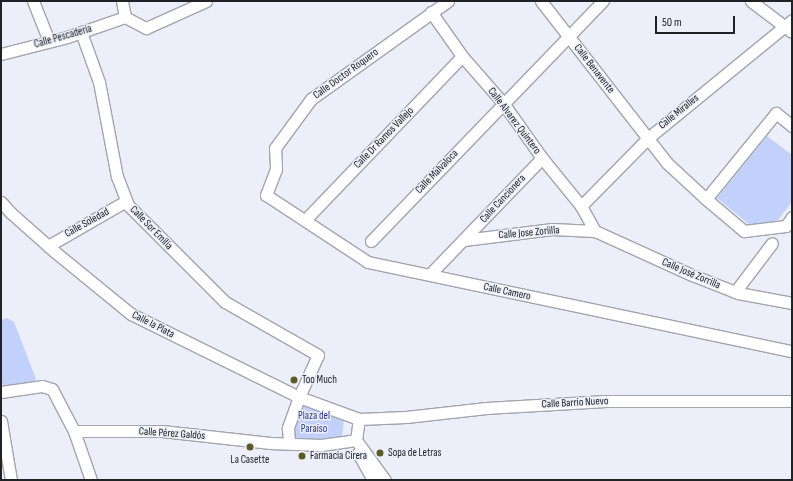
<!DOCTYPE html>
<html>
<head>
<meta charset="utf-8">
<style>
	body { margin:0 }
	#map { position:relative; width:793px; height:481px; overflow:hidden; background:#eceff9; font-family:"Sofia Sans Condensed",sans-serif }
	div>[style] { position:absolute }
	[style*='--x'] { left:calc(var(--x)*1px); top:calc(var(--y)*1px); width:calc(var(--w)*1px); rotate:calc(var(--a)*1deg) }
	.green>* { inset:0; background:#c2d1fb }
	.roads { filter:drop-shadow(1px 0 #a2a5ae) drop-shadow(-1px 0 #a2a5ae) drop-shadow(0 1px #a2a5ae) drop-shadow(0 -1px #a2a5ae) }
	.street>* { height:11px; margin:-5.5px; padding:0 5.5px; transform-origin:5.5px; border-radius:5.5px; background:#fff }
	.dots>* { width:11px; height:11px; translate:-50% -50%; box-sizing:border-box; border:2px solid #eceff9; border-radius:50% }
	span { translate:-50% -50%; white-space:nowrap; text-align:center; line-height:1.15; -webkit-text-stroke:3px #eceff9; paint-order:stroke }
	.street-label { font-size:11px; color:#202225 }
	.poi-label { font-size:11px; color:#202225 }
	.left { translate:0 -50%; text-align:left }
	.park-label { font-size:11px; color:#293987 }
	.frame { position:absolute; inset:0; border:2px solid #202225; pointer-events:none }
	.scale { position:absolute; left:655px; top:16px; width:80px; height:18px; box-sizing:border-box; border:2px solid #202225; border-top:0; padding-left:5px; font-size:12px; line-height:14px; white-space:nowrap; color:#202225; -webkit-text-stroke:3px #eceff9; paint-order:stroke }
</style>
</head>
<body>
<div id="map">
	<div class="green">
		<div style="clip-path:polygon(767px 136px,792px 155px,792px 202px,777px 221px,750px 225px,717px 198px)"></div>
		<div style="clip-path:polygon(7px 318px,14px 322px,36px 379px,33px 385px,5px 387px,2px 383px,1px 320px)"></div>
		<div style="clip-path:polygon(306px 404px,344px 419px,342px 438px,298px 441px,293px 437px,291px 432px,301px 408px)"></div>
	</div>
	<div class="roads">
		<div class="street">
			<div style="--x:33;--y:1;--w:43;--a:68.2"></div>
			<div style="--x:122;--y:1;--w:16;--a:79"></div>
			<div style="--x:448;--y:1;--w:168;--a:144.4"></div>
			<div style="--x:311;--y:99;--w:61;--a:126.3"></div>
			<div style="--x:275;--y:148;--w:21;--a:87"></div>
			<div style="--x:276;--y:169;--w:28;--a:111"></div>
			<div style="--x:266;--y:195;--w:122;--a:33.3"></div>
			<div style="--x:368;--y:262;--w:433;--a:11.9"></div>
			<div style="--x:541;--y:1;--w:205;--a:52.1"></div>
			<div style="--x:667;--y:163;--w:53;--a:42.7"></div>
			<div style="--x:706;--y:199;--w:50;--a:40.1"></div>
			<div style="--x:744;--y:231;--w:42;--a:-6.8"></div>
			<div style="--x:786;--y:226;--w:11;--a:-56"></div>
			<div style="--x:751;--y:1;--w:51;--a:37.1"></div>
			<div style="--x:431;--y:12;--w:54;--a:54.8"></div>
			<div style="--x:462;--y:56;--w:62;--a:48.9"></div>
			<div style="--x:503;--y:103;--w:67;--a:54.7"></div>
			<div style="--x:542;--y:158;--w:62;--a:50.9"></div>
			<div style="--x:581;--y:206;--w:29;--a:61"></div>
			<div style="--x:125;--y:17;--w:24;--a:28"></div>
			<div style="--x:146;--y:28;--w:66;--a:-24.2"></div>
			<div style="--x:1;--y:54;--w:68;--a:-14.4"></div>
			<div style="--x:67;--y:37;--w:61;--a:-19"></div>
			<div style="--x:706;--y:199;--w:111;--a:-50.9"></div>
			<div style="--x:776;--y:113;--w:21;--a:39"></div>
			<div style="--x:1;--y:202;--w:15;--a:48"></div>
			<div style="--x:11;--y:213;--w:59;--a:41.6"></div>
			<div style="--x:55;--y:252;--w:98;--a:39.2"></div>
			<div style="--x:131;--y:314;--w:187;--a:26.3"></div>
			<div style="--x:299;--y:397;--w:46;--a:-65.7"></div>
			<div style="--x:318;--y:355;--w:107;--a:-150.3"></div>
			<div style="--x:225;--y:302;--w:137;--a:-135"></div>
			<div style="--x:128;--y:205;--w:30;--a:-111"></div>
			<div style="--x:117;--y:177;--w:97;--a:-100.7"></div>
			<div style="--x:99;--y:82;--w:53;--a:-109.8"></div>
			<div style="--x:581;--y:206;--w:95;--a:-45.4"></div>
			<div style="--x:648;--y:138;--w:186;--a:-39.3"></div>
			<div style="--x:305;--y:220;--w:227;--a:-46.2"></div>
			<div style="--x:464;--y:240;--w:89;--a:-7.1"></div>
			<div style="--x:552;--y:229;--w:43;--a:2.7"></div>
			<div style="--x:595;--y:231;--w:107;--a:24.4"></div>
			<div style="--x:692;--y:275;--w:49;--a:21.4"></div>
			<div style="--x:738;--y:293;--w:55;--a:10.5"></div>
			<div style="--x:371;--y:241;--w:334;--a:-46"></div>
			<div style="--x:48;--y:246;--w:90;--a:-30"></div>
			<div style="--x:430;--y:274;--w:161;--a:-46"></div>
			<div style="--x:735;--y:292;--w:61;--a:-52.9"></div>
			<div style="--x:1;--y:392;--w:41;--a:-8.3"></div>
			<div style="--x:42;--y:386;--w:10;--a:17"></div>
			<div style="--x:52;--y:389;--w:47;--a:62.4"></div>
			<div style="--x:74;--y:431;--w:52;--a:70.9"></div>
			<div style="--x:359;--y:419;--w:47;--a:-2.4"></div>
			<div style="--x:406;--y:417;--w:81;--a:-6.4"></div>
			<div style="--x:486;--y:408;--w:120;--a:-3.3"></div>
			<div style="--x:606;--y:401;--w:186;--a:0"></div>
			<div style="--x:1;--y:421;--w:60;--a:80.4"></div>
			<div style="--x:74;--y:431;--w:88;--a:0"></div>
			<div style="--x:162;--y:431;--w:109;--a:6.3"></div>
			<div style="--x:270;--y:443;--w:51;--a:2.2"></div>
			<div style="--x:321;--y:445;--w:35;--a:-8"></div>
			<div style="--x:356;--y:440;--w:21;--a:-82"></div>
			<div style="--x:359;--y:419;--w:64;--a:-159.9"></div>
			<div style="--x:299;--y:397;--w:33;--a:110"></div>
			<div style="--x:288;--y:428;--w:15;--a:86"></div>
			<div style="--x:356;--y:440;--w:49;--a:54.1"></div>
			<div style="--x:358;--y:453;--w:31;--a:61"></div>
		</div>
	</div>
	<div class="dots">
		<div style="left:294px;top:380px;background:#5f5926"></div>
		<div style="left:250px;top:447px;background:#5f5926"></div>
		<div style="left:380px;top:453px;background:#5f5926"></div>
		<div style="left:302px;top:456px;background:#5f5926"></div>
	</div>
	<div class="street-label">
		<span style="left:63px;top:37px;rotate:-16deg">Calle Pescadería</span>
		<span style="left:594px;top:69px;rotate:52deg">Calle Benavente</span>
		<span style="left:346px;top:74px;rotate:-36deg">Calle Doctor Roquero</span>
		<span style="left:679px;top:112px;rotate:-39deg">Calle Miralles</span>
		<span style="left:514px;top:121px;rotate:53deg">Calle Alvarez Quintero</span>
		<span style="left:384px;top:138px;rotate:-46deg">Calle Dr Ramos Vallejo</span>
		<span style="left:437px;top:172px;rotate:-46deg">Calle Malvaloca</span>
		<span style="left:503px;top:199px;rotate:-47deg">Calle Cancionera</span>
		<span style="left:87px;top:223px;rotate:-29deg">Calle Soledad</span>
		<span style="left:151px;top:228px;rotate:46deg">Calle Sor Emilia</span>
		<span style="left:529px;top:233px;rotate:-5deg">Calle Jose Zoriilla</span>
		<span style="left:691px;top:274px;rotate:23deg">Calle José Zorrilla</span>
		<span style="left:507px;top:292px;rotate:12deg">Calle Camero</span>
		<span style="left:153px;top:325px;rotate:27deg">Calle la Plata</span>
		<span style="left:575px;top:403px;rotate:-3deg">Calle Barrio Nuevo</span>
		<span style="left:172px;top:434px;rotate:4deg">Calle Pérez Galdós</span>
	</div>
	<div class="poi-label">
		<span class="left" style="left:302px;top:380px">Too Much</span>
		<span class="left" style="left:388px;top:453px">Sopa de Letras</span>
		<span class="left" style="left:310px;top:456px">Farmacia Cirera</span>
		<span style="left:250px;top:460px">La Casette</span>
	</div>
	<div class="park-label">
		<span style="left:314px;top:423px">Plaza del<br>Paraíso</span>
	</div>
	<div class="frame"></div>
	<div class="scale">50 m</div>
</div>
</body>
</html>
